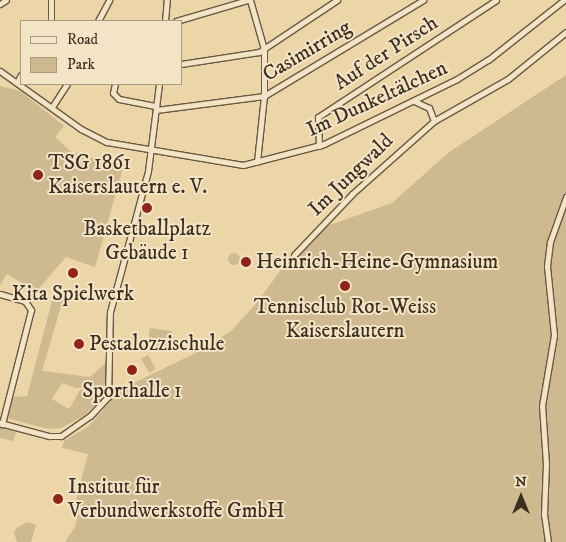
<!DOCTYPE html>
<html>
<head>
<meta charset="utf-8">
<style>
  body { margin:0 }
  #map { position:relative; width:566px; height:542px; overflow:hidden; background:#ecd5a7; font-family:"IM FELL DW Pica",serif }
  div>[style] { position:absolute }
  [style*='--x'] { left:calc(var(--x)*1px); top:calc(var(--y)*1px); width:calc(var(--w)*1px); rotate:calc(var(--a)*1deg) }
  .green>* { inset:0; background:#ceb990; transform-origin:0 0 }
  .round { border-radius:50% }
  .roads { filter:drop-shadow(1px 0 #695843) drop-shadow(-1px 0 #695843) drop-shadow(0 1px #695843) drop-shadow(0 -1px #695843) }
  .minor>* { height:5px; margin:-2.5px; padding:0 2.5px; transform-origin:2.5px; border-radius:2.5px; background:#f3e4c6 }
  .dots>* { width:14px; height:14px; translate:-50% -50%; box-sizing:border-box; border:2px solid #f3e4c6; border-radius:50% }
  span { translate:-50% -50%; white-space:nowrap; text-align:center; line-height:1.15; -webkit-text-stroke:4px #f3e4c6; paint-order:stroke }
  .street-label { font-size:21px; color:#3d2e22 }
  .poi-label { font-size:21px; color:#3d2e22 }
  .left { translate:0 -50%; text-align:left }
  .legend { position:absolute; left:20px; top:20px; width:162px; height:65px; box-sizing:border-box; background:#f3e4c6; border:1px solid #aa9b84; margin:0; padding:6px 9px; list-style:none; font-size:15px; color:#3d2e22 }
  .legend li { display:flex; align-items:center; gap:10px; height:25px }
  .legend b { width:25px; border:1px solid #aa9b84 }
  .north { position:absolute; left:496px; top:472px; width:50px; height:50px; -webkit-text-stroke:4px #f3e4c6; paint-order:stroke; rotate:0deg; font-size:14px; font-weight:700; line-height:20px; text-align:center; color:#3d2e22 }
  .north::after { content:''; display:block; margin:auto; width:18px; height:22px; background:#3d2e22; clip-path:polygon(50% 0,100% 100%,50% 72%,0 100%) }
</style>
</head>
<body>
<div id="map">
  <div class="green">
    <div style="clip-path:polygon(566px 75px,566px 542px,65px 542px,75px 527px,79px 512px,76px 500px,88px 454px,62px 448px,64px 441px,89px 426px,111px 401px,112px 366px,113px 388px,121px 389px,206px 348px,232px 330px,255px 305px,298px 247px,321px 228px,392px 203px,448px 153px)"></div>
    <div style="clip-path:polygon(0 86px,20px 91px,64px 126px,55px 137px,70px 151px,123px 168px,95px 267px,66px 257px,36px 292px,7px 274px,0 285px)"></div>
    <div class="round" style="left:228px;top:253px;width:12px;height:12px"></div>
    <div style="clip-path:polygon(64px 296px,42px 371px,90px 377px,106px 363px,107px 382px,102px 387px,76px 388px,62px 383px,52px 399px,69px 409px,80px 390px,87px 388px,104px 396px,85px 415px,61px 428px,48px 429px,7px 418px,13px 397px,27px 396px,52px 301px)"></div>
    <div style="left:150px;top:328px;width:22px;height:20px;rotate:8deg"></div>
    <div style="left:148px;top:355px;width:16px;height:8px;rotate:60deg"></div>
    <div style="clip-path:polygon(0 428px,16px 432px,13px 441px,0 438px)"></div>
    <div style="clip-path:polygon(27px 522px,36px 525px,31px 542px,17px 542px,14px 533px,16px 528px)"></div>
  </div>
  <div class="roads">
    <div class="minor">
      <div style="--x:250;--y:0;--w:51;--a:74.1"></div>
      <div style="--x:264;--y:49;--w:47;--a:90"></div>
      <div style="--x:264;--y:96;--w:66;--a:96.1"></div>
      <div style="--x:0;--y:4;--w:7;--a:-34"></div>
      <div style="--x:51;--y:21;--w:21;--a:-90"></div>
      <div style="--x:98;--y:21;--w:24;--a:-62"></div>
      <div style="--x:165;--y:21;--w:21;--a:-85"></div>
      <div style="--x:176;--y:21;--w:75;--a:-16.3"></div>
      <div style="--x:181;--y:64;--w:79;--a:-8.7"></div>
      <div style="--x:259;--y:52;--w:94;--a:-33.7"></div>
      <div style="--x:0;--y:71;--w:100;--a:35.6"></div>
      <div style="--x:81;--y:129;--w:29;--a:27"></div>
      <div style="--x:107;--y:142;--w:138;--a:9.6"></div>
      <div style="--x:243;--y:165;--w:84;--a:-14.5"></div>
      <div style="--x:324;--y:144;--w:148;--a:-26"></div>
      <div style="--x:457;--y:79;--w:36;--a:-32"></div>
      <div style="--x:488;--y:60;--w:97;--a:-38.3"></div>
      <div style="--x:17;--y:82;--w:8;--a:-60"></div>
      <div style="--x:115;--y:84;--w:9;--a:103"></div>
      <div style="--x:113;--y:93;--w:8;--a:45"></div>
      <div style="--x:119;--y:99;--w:38;--a:11"></div>
      <div style="--x:52;--y:107;--w:27;--a:-57"></div>
      <div style="--x:156;--y:110;--w:109;--a:-7.4"></div>
      <div style="--x:264;--y:96;--w:186;--a:-31.1"></div>
      <div style="--x:434;--y:121;--w:85;--a:-29.6"></div>
      <div style="--x:508;--y:79;--w:75;--a:-39"></div>
      <div style="--x:319;--y:146;--w:29;--a:-92"></div>
      <div style="--x:318;--y:117;--w:213;--a:-33.3"></div>
      <div style="--x:294;--y:255;--w:84;--a:-46.4"></div>
      <div style="--x:352;--y:194;--w:110;--a:-41.7"></div>
      <div style="--x:434;--y:121;--w:14;--a:-111"></div>
      <div style="--x:429;--y:108;--w:17;--a:-155"></div>
      <div style="--x:0;--y:294;--w:26;--a:16"></div>
      <div style="--x:25;--y:301;--w:11;--a:56"></div>
      <div style="--x:31;--y:310;--w:118;--a:104.3"></div>
      <div style="--x:0;--y:423;--w:51;--a:14.9"></div>
      <div style="--x:49;--y:436;--w:12;--a:0"></div>
      <div style="--x:61;--y:436;--w:35;--a:-35"></div>
      <div style="--x:90;--y:416;--w:26;--a:-47"></div>
      <div style="--x:108;--y:397;--w:85;--a:-88.7"></div>
      <div style="--x:110;--y:312;--w:146;--a:-74.9"></div>
      <div style="--x:148;--y:171;--w:88;--a:-82.8"></div>
      <div style="--x:548;--y:542;--w:27;--a:-98"></div>
      <div style="--x:544;--y:515;--w:51;--a:-87.8"></div>
      <div style="--x:546;--y:464;--w:58;--a:-93.9"></div>
      <div style="--x:542;--y:406;--w:72;--a:-80.4"></div>
      <div style="--x:554;--y:335;--w:69;--a:-95.8"></div>
      <div style="--x:547;--y:266;--w:24;--a:-83"></div>
      <div style="--x:550;--y:242;--w:48;--a:-70.4"></div>
    </div>
  </div>
  <div class="dots">
    <div style="left:38px;top:175px;background:#8f2418"></div>
    <div style="left:147px;top:208px;background:#8f2418"></div>
    <div style="left:246px;top:262px;background:#8f2418"></div>
    <div style="left:73px;top:273px;background:#8f2418"></div>
    <div style="left:345px;top:286px;background:#8f2418"></div>
    <div style="left:79px;top:344px;background:#8f2418"></div>
    <div style="left:132px;top:370px;background:#8f2418"></div>
    <div style="left:58px;top:499px;background:#8f2418"></div>
  </div>
  <div class="street-label">
    <span style="left:307px;top:51px;rotate:-31deg">Casimirring</span>
    <span style="left:386px;top:53px;rotate:-33deg">Auf der Pirsch</span>
    <span style="left:377px;top:99px;rotate:-25deg">Im Dunkeltälchen</span>
    <span style="left:351px;top:175px;rotate:-44deg">Im Jungwald</span>
  </div>
  <div class="poi-label">
    <span class="left" style="left:48px;top:175px">TSG 1861<br>Kaiserslautern e. V.</span>
    <span style="left:147px;top:241px">Basketballplatz<br>Gebäude 1</span>
    <span class="left" style="left:256px;top:262px">Heinrich-Heine-Gymnasium</span>
    <span style="left:73px;top:294px">Kita Spielwerk</span>
    <span style="left:345px;top:319px">Tennisclub Rot-Weiss<br>Kaiserslautern</span>
    <span class="left" style="left:89px;top:344px">Pestalozzischule</span>
    <span style="left:132px;top:391px">Sporthalle 1</span>
    <span class="left" style="left:68px;top:499px">Institut für<br>Verbundwerkstoffe GmbH</span>
  </div>
  <ul class="legend">
  <li><b style="height:6px;background:#f3e4c6"></b>Road</li>
  <li><b style="height:14px;background:#ceb990"></b>Park</li>
  </ul>
  <div class="north">N</div>
</div>
</body>
</html>
